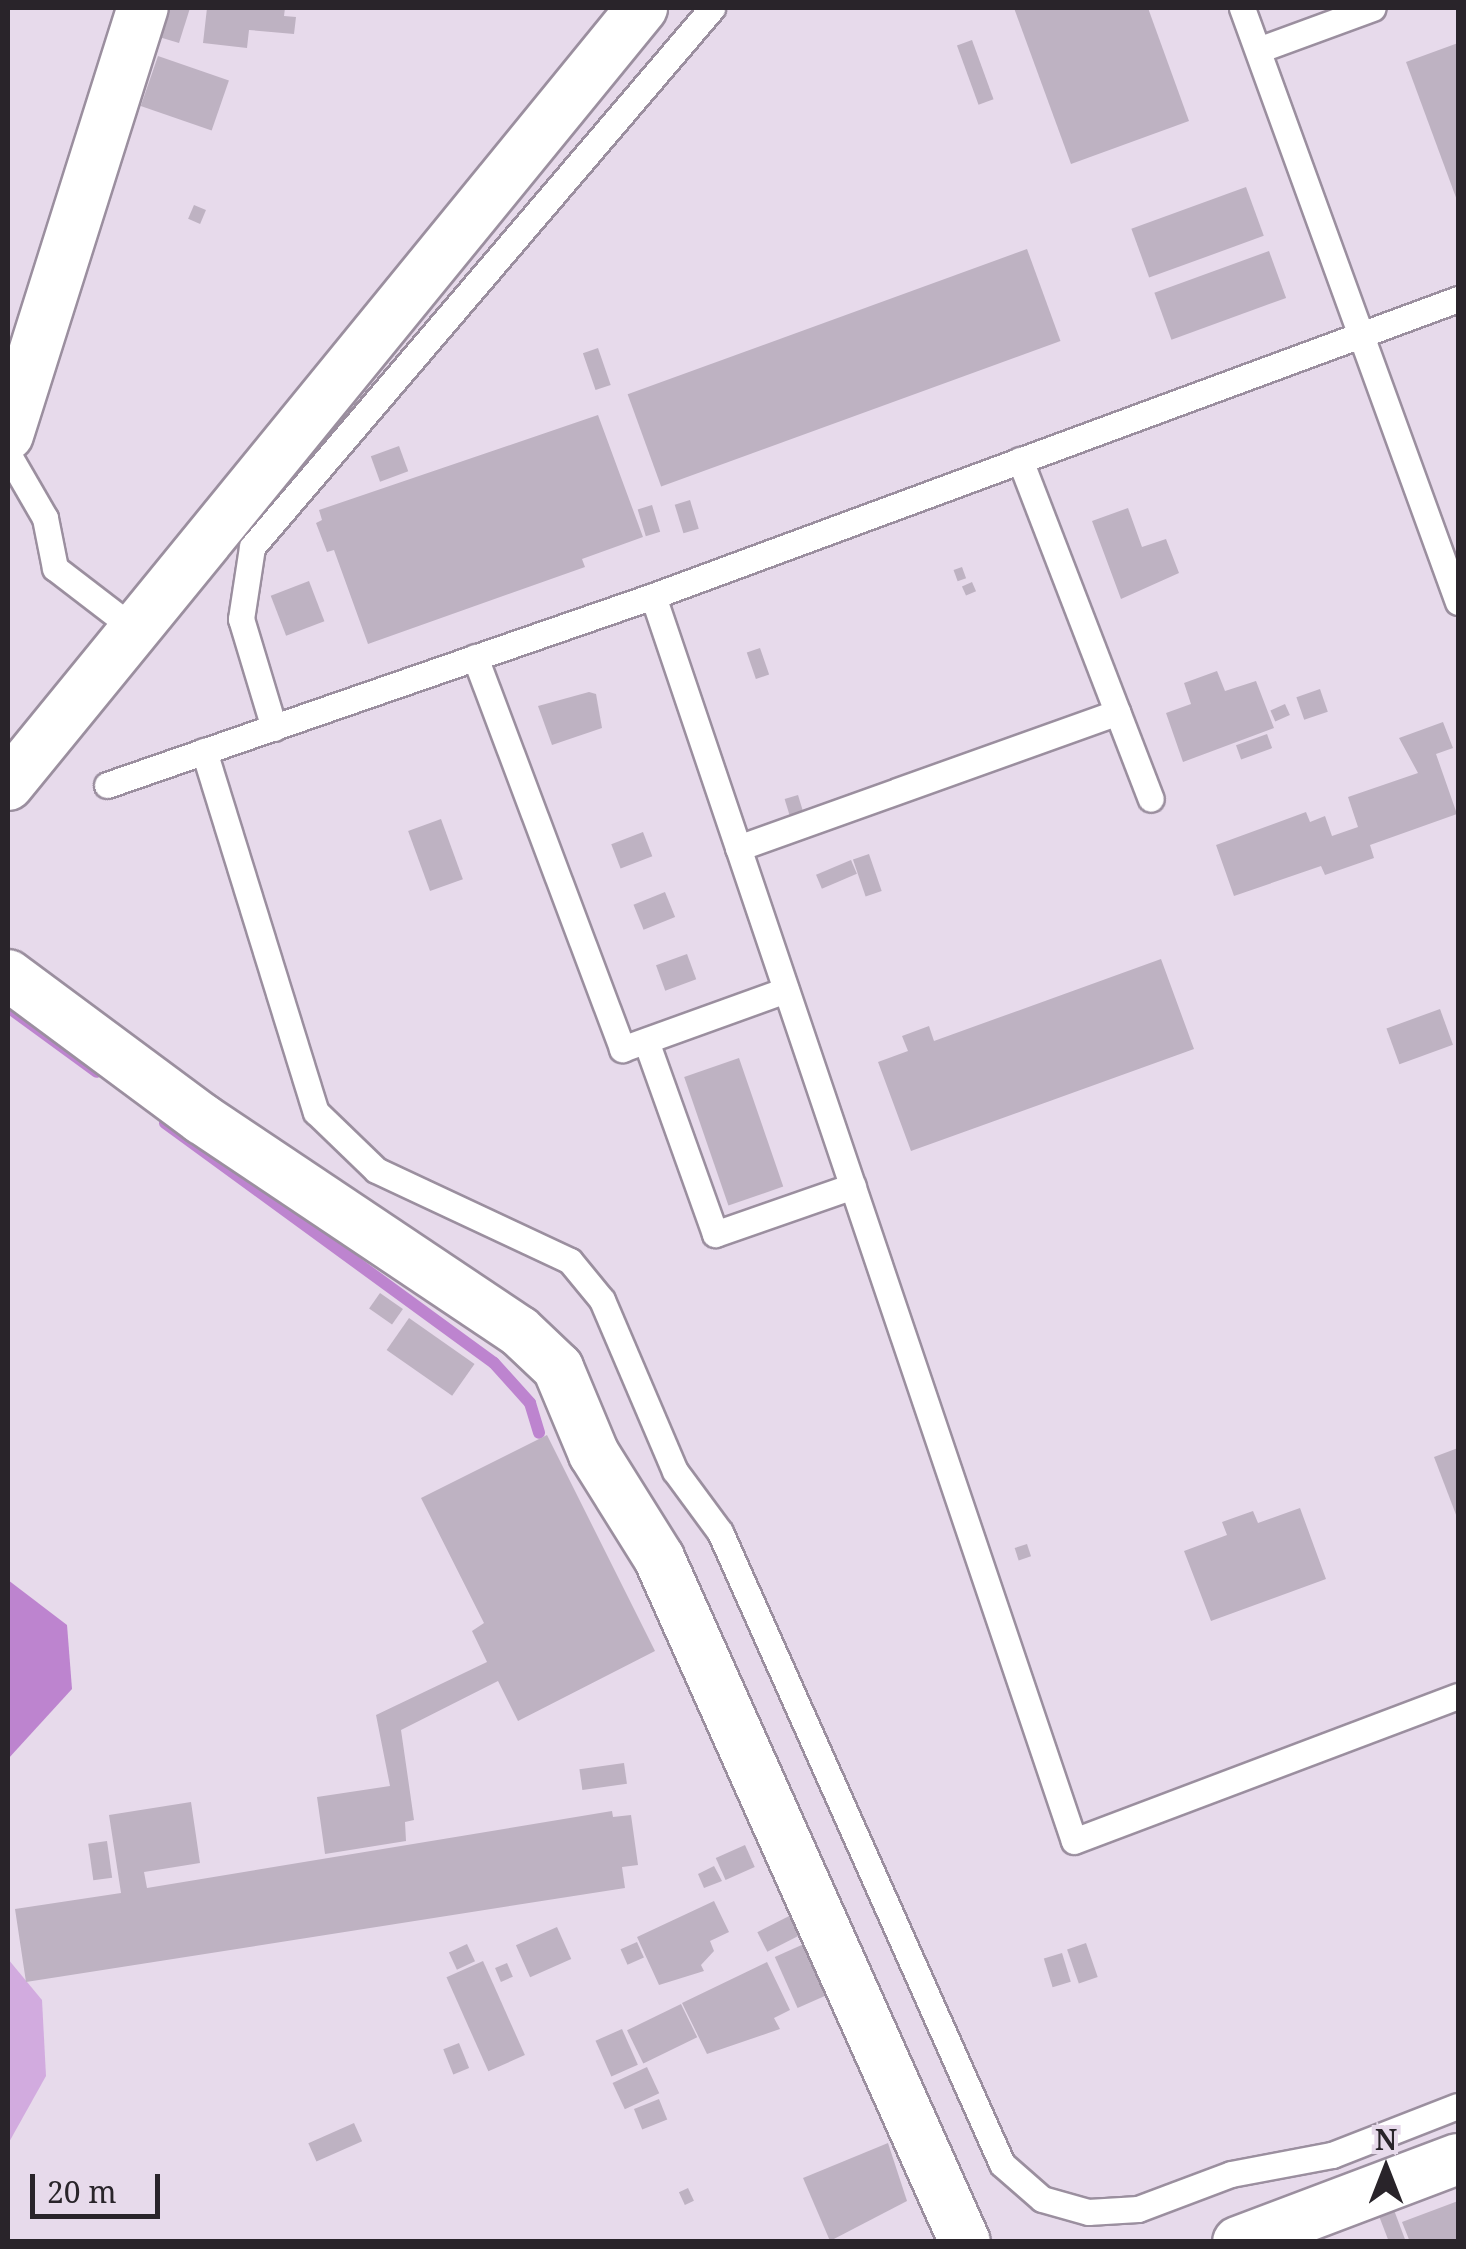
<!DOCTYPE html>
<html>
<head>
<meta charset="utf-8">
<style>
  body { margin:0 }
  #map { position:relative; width:1466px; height:2249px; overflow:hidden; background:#e7daeb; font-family:"Noto Serif",serif }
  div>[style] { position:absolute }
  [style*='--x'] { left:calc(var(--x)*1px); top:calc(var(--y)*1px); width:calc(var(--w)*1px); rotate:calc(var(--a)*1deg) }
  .green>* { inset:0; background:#d2abdf }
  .water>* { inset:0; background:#bd84cf }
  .stream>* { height:12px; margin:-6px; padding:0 6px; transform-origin:6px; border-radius:6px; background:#bd84cf }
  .building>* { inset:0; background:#beb2c2; transform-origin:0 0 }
  .roads { filter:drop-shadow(2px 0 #9b8f9f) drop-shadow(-2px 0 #9b8f9f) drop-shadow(0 2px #9b8f9f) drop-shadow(0 -2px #9b8f9f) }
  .lane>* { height:25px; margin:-12.5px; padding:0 12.5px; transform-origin:12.5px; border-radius:12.5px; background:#fff }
  .street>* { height:50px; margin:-25px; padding:0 25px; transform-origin:25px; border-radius:25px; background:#fff }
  span { translate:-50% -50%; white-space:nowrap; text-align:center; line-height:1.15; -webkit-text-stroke:8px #e7daeb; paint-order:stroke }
  .frame { position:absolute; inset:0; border:10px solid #29242a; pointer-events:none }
  .north { position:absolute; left:1336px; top:2119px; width:100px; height:100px; -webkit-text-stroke:8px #e7daeb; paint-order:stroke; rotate:0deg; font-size:28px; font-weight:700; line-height:40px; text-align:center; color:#29242a }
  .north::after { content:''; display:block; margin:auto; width:35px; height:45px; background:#29242a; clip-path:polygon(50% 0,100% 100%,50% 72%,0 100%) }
  .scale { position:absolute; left:30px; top:2174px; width:130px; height:45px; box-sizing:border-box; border:5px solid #29242a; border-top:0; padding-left:12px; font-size:30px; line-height:35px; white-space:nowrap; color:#29242a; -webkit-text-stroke:8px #e7daeb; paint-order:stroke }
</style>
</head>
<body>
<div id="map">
  <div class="green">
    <div style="clip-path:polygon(8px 1959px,42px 2000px,46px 2076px,8px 2144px)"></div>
  </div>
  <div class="water">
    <div style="clip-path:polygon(8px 1580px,67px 1625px,72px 1689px,8px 1759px)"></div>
  </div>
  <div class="stream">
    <div style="--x:8;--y:1007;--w:110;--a:36.1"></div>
    <div style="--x:165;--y:1123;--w:407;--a:36.1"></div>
    <div style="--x:494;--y:1363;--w:54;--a:48"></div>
    <div style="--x:530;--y:1403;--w:31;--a:73"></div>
  </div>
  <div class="building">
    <div style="clip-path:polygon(157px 8px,190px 8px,179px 43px,149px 34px)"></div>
    <div style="clip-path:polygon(207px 8px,285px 8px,284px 16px,296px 17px,294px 34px,249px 30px,247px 48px,203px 43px)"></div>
    <div style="clip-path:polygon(1014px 8px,1148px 8px,1189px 121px,1071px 164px)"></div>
    <div style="left:972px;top:40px;width:63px;height:16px;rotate:70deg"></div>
    <div style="clip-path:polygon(1458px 43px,1458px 203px,1406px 62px)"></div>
    <div style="left:158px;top:56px;width:75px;height:53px;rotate:19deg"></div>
    <div style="left:1246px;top:187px;width:52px;height:122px;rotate:70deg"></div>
    <div style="left:194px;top:205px;width:13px;height:15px;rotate:23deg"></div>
    <div style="left:1027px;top:249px;width:98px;height:425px;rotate:70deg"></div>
    <div style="left:1269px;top:251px;width:50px;height:122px;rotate:70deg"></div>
    <div style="left:598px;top:348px;width:39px;height:16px;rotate:71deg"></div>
    <div style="clip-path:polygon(598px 415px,643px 537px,582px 559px,585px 567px,368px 644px,334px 550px,327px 552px,316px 523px,322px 520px,319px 510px)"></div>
    <div style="left:399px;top:446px;width:27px;height:30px;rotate:70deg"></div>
    <div style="left:690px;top:500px;width:30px;height:16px;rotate:73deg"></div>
    <div style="left:652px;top:505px;width:28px;height:15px;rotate:73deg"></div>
    <div style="clip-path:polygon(1128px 508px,1142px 547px,1166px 539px,1179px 573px,1121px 599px,1092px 521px)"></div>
    <div style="left:962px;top:567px;width:12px;height:9px;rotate:70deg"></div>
    <div style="left:309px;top:581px;width:43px;height:41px;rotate:69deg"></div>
    <div style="left:972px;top:582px;width:10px;height:11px;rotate:66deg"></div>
    <div style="left:760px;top:648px;width:28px;height:14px;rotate:71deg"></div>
    <div style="clip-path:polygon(1217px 671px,1225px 691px,1256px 681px,1274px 728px,1183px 762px,1166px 713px,1191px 704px,1184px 683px)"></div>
    <div style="left:1320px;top:689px;width:24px;height:25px;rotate:71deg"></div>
    <div style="clip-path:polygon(589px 692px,596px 694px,602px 728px,552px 745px,538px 706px)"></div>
    <div style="left:1285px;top:704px;width:12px;height:16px;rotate:66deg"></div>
    <div style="clip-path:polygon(1443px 722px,1453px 748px,1436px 754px,1457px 814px,1370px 845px,1374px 858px,1325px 875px,1321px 866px,1234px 896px,1216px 845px,1306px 812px,1310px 822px,1325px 816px,1332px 836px,1358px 827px,1348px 797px,1418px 773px,1399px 738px)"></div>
    <div style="left:1267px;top:734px;width:15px;height:33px;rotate:70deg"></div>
    <div style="left:798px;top:795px;width:17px;height:14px;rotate:73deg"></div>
    <div style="left:441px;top:819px;width:64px;height:35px;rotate:70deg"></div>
    <div style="left:643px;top:832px;width:26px;height:34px;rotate:69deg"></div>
    <div style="left:869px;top:854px;width:39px;height:17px;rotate:71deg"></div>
    <div style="left:851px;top:860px;width:15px;height:38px;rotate:67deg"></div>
    <div style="left:665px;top:892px;width:27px;height:34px;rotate:68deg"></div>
    <div style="left:687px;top:954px;width:27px;height:33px;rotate:70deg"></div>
    <div style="clip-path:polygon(1161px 959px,1194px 1049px,911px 1151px,878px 1062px,908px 1051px,902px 1036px,929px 1026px,934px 1041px)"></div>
    <div style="left:1440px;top:1009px;width:38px;height:57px;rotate:70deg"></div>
    <div style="left:739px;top:1058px;width:136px;height:58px;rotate:71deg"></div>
    <div style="left:380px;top:1293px;width:28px;height:19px;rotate:35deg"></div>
    <div style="left:409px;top:1318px;width:80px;height:39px;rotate:35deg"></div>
    <div style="clip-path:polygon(547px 1435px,655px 1651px,518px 1721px,498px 1681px,401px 1730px,414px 1820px,405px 1822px,406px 1841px,325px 1854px,317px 1797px,390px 1786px,376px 1715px,487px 1662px,472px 1631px,484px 1623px,421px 1498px)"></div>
    <div style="clip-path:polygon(1458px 1448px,1458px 1520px,1434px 1457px)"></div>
    <div style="clip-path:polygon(1300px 1508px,1326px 1579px,1211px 1621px,1184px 1551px,1227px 1535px,1222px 1522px,1253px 1511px,1258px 1523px)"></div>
    <div style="left:1027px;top:1544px;width:13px;height:13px;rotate:72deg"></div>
    <div style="left:624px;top:1763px;width:21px;height:45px;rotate:82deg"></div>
    <div style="clip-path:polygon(191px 1802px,200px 1863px,144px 1872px,147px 1888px,612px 1811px,613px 1817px,631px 1815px,638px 1865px,622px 1867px,625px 1888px,26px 1982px,15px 1909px,121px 1893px,109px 1815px)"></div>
    <div style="left:107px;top:1841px;width:37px;height:19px;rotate:82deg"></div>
    <div style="left:745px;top:1845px;width:24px;height:32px;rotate:66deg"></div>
    <div style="clip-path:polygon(714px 1866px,722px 1881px,704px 1888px,698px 1874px)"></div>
    <div style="clip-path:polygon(714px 1901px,729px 1932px,710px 1941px,714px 1951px,701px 1965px,704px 1971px,659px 1985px,637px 1937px)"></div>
    <div style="left:801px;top:1910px;width:22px;height:49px;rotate:63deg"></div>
    <div style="left:557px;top:1927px;width:35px;height:45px;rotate:66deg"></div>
    <div style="left:815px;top:1939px;width:56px;height:44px;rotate:66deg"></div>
    <div style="left:637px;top:1942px;width:17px;height:18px;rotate:66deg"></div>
    <div style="left:1086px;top:1943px;width:36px;height:20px;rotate:71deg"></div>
    <div style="left:467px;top:1944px;width:19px;height:20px;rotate:65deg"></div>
    <div style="left:1062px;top:1953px;width:30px;height:19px;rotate:73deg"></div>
    <div style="left:483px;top:1961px;width:103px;height:40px;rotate:66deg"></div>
    <div style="clip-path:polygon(767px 1962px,790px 2010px,774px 2018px,780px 2029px,707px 2054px,682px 2003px)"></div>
    <div style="left:507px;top:1963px;width:15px;height:13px;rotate:67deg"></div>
    <div style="left:681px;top:2004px;width:37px;height:60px;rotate:64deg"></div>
    <div style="left:622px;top:2029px;width:39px;height:29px;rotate:66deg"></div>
    <div style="left:459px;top:2043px;width:27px;height:17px;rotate:68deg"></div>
    <div style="left:647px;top:2067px;width:29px;height:38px;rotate:65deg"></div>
    <div style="left:659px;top:2099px;width:22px;height:27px;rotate:68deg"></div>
    <div style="left:354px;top:2123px;width:20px;height:50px;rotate:66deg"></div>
    <div style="clip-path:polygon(888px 2143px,907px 2201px,830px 2241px,803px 2178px)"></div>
    <div style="left:688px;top:2188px;width:14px;height:10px;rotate:65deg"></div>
    <div style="clip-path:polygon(1458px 2201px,1458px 2242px,1410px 2242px,1402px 2222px)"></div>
    <div style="clip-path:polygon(1394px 2210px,1406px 2242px,1389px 2242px,1379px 2216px)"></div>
  </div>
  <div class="roads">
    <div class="lane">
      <div style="--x:1242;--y:8;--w:632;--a:70.02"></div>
      <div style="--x:1258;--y:50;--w:122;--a:-20.1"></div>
      <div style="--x:8;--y:454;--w:74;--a:60"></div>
      <div style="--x:45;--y:518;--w:51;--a:78.7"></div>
      <div style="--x:55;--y:568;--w:103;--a:37.5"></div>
      <div style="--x:1020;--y:460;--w:363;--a:68.9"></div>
      <div style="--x:653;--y:596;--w:1314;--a:71.32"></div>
      <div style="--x:1074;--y:1841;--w:410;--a:-20.7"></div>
      <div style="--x:475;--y:657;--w:419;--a:69.4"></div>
      <div style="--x:622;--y:1049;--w:174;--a:-19.8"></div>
      <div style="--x:274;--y:728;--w:114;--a:-106.8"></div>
      <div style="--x:241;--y:619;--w:73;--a:-81.3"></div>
      <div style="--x:252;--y:547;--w:709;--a:-49.52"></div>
      <div style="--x:204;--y:751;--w:378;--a:72.8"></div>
      <div style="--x:316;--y:1112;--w:83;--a:44"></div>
      <div style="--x:376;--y:1170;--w:214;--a:25.1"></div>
      <div style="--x:570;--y:1261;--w:50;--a:50.6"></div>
      <div style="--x:602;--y:1300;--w:186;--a:66.9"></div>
      <div style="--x:675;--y:1471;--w:76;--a:53.6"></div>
      <div style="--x:720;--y:1532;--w:692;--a:65.95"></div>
      <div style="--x:1002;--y:2164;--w:53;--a:41.2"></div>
      <div style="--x:1042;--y:2199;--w:48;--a:15.8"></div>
      <div style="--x:1088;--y:2212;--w:50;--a:-3.4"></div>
      <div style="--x:1138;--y:2209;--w:99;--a:-20.6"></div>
      <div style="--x:1231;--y:2174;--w:103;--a:-10.7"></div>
      <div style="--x:1332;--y:2155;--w:135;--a:-21.3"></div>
      <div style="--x:107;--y:785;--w:578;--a:-19.09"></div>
      <div style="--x:653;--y:596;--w:858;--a:-20.25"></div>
      <div style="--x:738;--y:848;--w:403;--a:-19.7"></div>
      <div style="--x:646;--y:1041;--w:205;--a:70.3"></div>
      <div style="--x:715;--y:1234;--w:146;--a:-19.2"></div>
    </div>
    <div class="street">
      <div style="--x:8;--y:435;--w:448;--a:-72.5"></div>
      <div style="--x:8;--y:785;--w:1003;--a:-50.79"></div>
      <div style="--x:8;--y:975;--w:242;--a:36.6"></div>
      <div style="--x:202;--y:1119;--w:381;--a:33.8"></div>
      <div style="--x:519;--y:1331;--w:54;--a:43.5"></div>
      <div style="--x:558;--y:1368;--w:93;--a:67.3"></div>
      <div style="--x:594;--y:1454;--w:123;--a:58"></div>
      <div style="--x:659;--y:1558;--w:749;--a:65.9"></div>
      <div style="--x:1238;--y:2242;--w:235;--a:-20.7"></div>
    </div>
  </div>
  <div class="frame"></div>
  <div class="north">N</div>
  <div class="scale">20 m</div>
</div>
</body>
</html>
